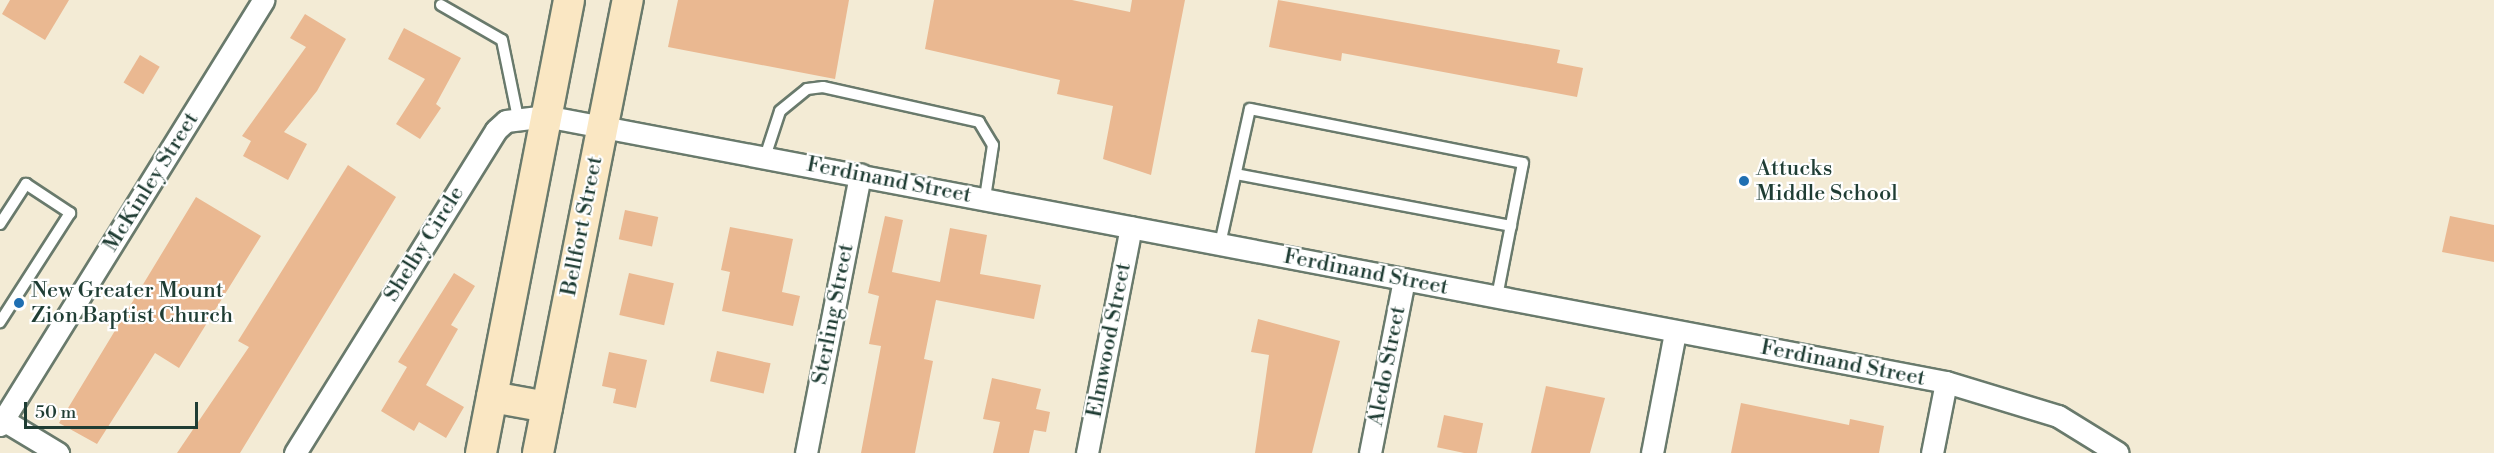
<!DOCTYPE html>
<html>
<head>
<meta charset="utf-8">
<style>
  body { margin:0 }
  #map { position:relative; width:2494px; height:453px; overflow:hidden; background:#f3ebd5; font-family:"Libre Bodoni",serif }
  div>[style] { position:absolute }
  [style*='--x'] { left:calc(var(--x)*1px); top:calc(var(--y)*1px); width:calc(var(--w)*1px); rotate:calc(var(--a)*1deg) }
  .building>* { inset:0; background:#eab891; transform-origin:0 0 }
  .roads { filter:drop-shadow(2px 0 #697a6c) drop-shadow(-2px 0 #697a6c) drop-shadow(0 2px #697a6c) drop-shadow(0 -2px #697a6c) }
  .lane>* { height:10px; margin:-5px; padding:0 5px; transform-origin:5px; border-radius:5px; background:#fff }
  .street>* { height:21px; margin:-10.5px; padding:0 10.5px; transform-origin:10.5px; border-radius:10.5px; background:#fff }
  .secondary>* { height:30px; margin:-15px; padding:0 15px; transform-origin:15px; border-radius:15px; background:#fae7c3 }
  .dots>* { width:16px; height:16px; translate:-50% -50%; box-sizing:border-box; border:3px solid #fff; border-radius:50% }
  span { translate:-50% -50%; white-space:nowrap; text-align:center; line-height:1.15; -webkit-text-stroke:4.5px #fff; paint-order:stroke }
  .poi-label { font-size:22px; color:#1f3d34 }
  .left { translate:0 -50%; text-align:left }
  .street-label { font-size:22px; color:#1f3d34 }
  .scale { position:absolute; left:24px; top:402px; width:174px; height:27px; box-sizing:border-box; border:3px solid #1f3d34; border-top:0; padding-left:8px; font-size:18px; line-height:21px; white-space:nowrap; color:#1f3d34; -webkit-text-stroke:4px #fff; paint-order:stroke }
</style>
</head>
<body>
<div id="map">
  <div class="building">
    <div style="clip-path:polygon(10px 0,69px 0,45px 40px,2px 14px)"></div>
    <div style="clip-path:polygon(678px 0,849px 0,835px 79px,668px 47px)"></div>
    <div style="clip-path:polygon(934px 0,1072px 0,1130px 12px,1132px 0,1185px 0,1151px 175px,1103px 159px,1113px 106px,1057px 94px,1060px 80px,925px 49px)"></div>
    <div style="clip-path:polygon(1278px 0,1560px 50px,1557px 63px,1583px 68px,1577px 97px,1342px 53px,1341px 61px,1269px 47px)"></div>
    <div style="clip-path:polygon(305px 14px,346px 39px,317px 91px,284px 132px,307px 144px,288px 180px,243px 156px,251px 141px,242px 136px,306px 47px,290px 38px)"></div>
    <div style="clip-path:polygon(404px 28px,461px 58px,436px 104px,441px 108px,420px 139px,396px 124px,425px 79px,388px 59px)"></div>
    <div style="left:140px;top:55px;width:23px;height:32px;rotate:31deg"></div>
    <div style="clip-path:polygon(348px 165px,396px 197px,240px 453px,177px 453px,249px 347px,238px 341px)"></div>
    <div style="clip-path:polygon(196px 197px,261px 236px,179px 368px,155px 353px,97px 444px,59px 423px)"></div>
    <div style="left:625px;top:210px;width:34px;height:30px;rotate:12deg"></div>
    <div style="clip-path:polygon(885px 216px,903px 220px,892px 272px,940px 282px,950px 228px,987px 235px,980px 274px,1041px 285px,1034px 319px,936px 300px,924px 359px,933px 361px,915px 453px,861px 453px,881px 346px,869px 344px,879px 296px,868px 293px)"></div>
    <div style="clip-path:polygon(2450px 216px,2494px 225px,2494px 262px,2442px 252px)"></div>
    <div style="clip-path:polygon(730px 227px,793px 239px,782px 292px,800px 296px,793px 326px,722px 311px,730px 272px,721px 270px)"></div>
    <div style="clip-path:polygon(454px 273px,475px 286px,451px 325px,458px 329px,426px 385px,464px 407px,446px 438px,419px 422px,414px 431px,381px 411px,407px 367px,398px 362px)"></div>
    <div style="left:629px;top:273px;width:46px;height:43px;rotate:13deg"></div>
    <div style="clip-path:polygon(1258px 319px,1340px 341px,1312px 453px,1255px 453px,1269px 355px,1251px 352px)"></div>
    <div style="left:717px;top:351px;width:55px;height:31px;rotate:13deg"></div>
    <div style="clip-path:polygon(609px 352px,647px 360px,636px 408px,613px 403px,616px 389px,602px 386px)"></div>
    <div style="clip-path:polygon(992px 378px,1041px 389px,1036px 409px,1050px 412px,1046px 432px,1034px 430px,1029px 453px,993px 453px,1000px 422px,983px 419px)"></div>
    <div style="clip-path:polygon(1546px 386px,1605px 398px,1590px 453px,1531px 453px)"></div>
    <div style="clip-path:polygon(1741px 403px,1849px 425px,1850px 419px,1884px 426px,1879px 453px,1731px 453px)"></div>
    <div style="left:1444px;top:415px;width:40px;height:33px;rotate:12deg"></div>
  </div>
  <div class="roads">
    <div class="lane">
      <div style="--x:441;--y:5;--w:70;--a:29.8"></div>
      <div style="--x:502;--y:40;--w:80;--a:78.4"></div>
      <div style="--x:765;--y:157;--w:48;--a:-71.9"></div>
      <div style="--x:780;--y:111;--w:35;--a:-39"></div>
      <div style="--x:807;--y:89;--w:16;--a:-7"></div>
      <div style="--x:823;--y:87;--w:160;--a:12.6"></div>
      <div style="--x:979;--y:122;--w:27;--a:59"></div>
      <div style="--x:993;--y:145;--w:54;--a:98.6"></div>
      <div style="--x:1236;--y:174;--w:280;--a:10.7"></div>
      <div style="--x:0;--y:224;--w:48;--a:-57"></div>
      <div style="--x:26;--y:184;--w:53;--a:33.4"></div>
      <div style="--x:70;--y:213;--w:130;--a:122.7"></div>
      <div style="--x:1220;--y:244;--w:138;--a:-77.5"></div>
      <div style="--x:1250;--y:109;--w:278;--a:11.2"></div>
      <div style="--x:1523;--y:163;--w:136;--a:101"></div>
    </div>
    <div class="street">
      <div style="--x:0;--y:418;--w:68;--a:31.1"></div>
      <div style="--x:0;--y:425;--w:500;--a:-58.2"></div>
      <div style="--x:295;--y:453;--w:380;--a:-58.1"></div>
      <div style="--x:496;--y:130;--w:13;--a:-42"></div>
      <div style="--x:506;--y:121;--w:39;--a:-7"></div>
      <div style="--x:545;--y:116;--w:1426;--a:10.75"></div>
      <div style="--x:1946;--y:382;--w:117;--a:16.9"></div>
      <div style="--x:2058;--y:416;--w:70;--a:31.7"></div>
      <div style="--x:806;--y:453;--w:284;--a:-79"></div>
      <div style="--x:1087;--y:453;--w:230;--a:-79"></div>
      <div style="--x:1370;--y:453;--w:177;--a:-78.9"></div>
      <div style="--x:1652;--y:453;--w:123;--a:-79.2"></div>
      <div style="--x:1932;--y:453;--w:72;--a:-78.8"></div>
    </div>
    <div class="secondary">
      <div style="--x:492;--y:397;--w:56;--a:10.3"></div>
      <div style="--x:481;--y:453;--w:461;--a:-79"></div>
      <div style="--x:538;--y:453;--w:462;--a:-78.8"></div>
    </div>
  </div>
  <div class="dots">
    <div style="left:1744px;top:181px;background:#1f6fb2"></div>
    <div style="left:19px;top:303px;background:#1f6fb2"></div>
  </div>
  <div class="poi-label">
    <span class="left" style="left:1756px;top:181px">Attucks<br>Middle School</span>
    <span class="left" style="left:31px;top:303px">New Greater Mount<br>Zion Baptist Church</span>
  </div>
  <div class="street-label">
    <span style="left:889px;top:180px;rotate:11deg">Ferdinand Street</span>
    <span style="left:151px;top:182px;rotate:-58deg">McKinley Street</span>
    <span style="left:582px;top:226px;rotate:-79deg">Bellfort Street</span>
    <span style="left:424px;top:244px;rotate:-58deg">Shelby Circle</span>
    <span style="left:1366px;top:272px;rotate:11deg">Ferdinand Street</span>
    <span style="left:833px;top:314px;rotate:-79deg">Sterling Street</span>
    <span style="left:1109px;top:340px;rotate:-79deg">Elmwood Street</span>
    <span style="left:1843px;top:363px;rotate:11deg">Ferdinand Street</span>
    <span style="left:1387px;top:366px;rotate:-79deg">Aledo Street</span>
  </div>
  <div class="scale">50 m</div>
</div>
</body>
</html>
